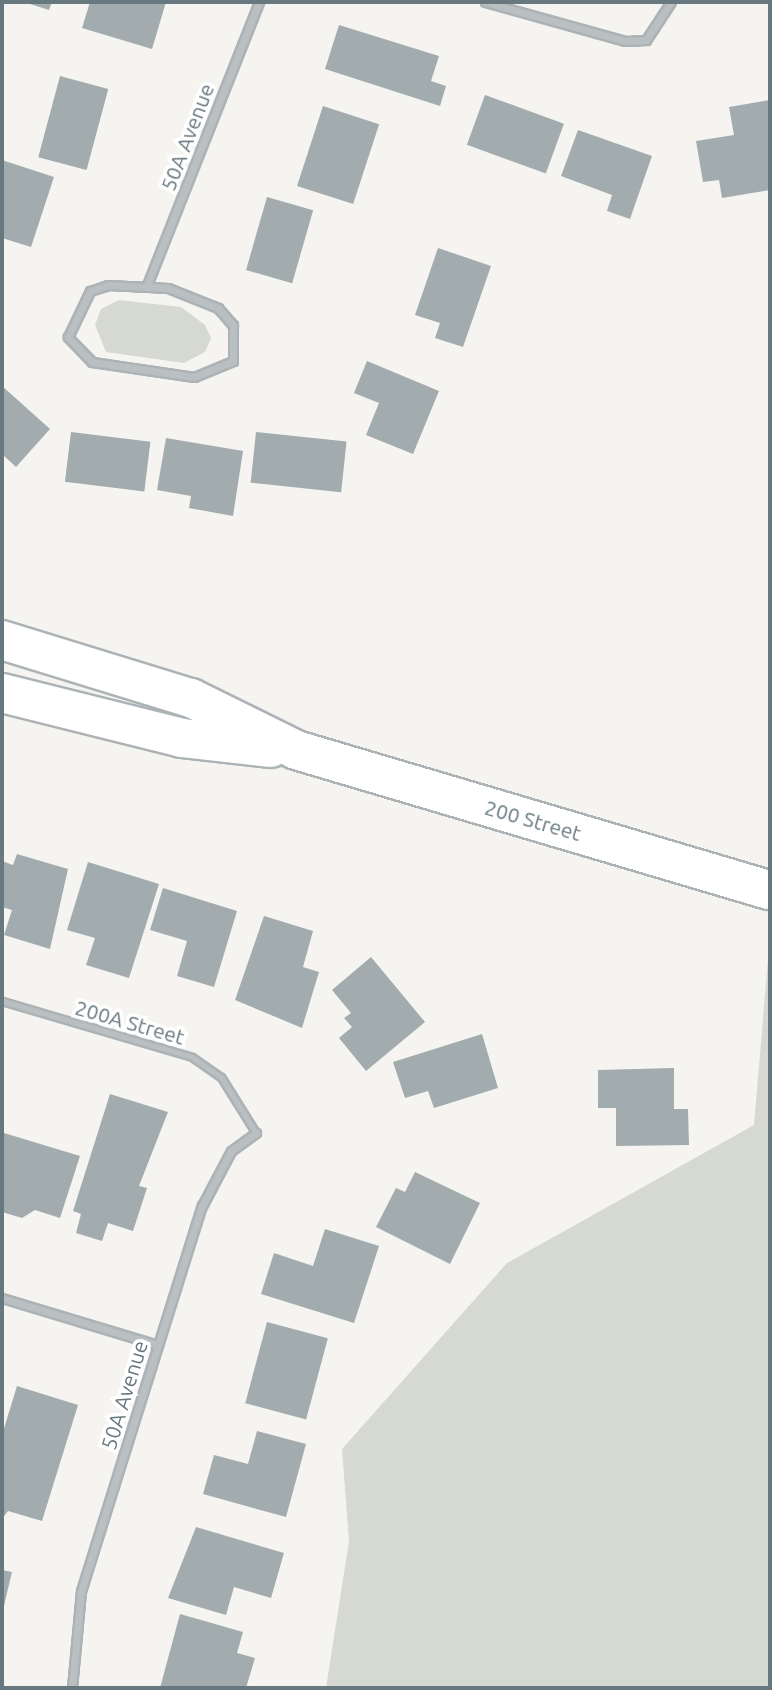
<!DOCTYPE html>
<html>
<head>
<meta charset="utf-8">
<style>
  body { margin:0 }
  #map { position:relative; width:772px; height:1690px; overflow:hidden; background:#f5f4f1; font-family:Ubuntu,sans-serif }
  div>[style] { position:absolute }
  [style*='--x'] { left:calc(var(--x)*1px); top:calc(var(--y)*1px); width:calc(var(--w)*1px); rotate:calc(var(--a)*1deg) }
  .green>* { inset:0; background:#d5d9d1 }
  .building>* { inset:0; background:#a2abae; transform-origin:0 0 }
  .roads { filter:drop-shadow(2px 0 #acb3b6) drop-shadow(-2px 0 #acb3b6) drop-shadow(0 2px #acb3b6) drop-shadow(0 -2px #acb3b6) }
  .service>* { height:5px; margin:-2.5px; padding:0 2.5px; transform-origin:2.5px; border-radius:2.5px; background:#babfc1 }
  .minor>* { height:7px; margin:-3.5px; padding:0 3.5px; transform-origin:3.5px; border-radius:3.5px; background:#babfc1 }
  .secondary>* { height:38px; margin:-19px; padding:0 19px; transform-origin:19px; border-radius:19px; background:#fff }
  span { translate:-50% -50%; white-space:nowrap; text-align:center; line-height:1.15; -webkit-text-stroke:7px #fff; paint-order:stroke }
  .street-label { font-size:21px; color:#67787f }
  .frame { position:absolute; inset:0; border:4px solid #67787f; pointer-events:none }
</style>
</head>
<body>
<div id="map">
  <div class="green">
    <div style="clip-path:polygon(119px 300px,181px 307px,205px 325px,211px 338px,205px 352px,184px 363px,106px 352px,95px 325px,101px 309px)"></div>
    <div style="clip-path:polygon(770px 936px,770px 1688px,326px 1688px,349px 1541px,342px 1449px,507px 1263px,754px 1125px)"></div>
  </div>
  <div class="building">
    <div style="clip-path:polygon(24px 2px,52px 2px,49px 10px)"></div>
    <div style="clip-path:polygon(90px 2px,166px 2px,152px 49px,82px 28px)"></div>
    <div style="clip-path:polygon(339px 25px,439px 56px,431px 81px,446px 86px,440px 106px,325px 69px)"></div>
    <div style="left:60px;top:76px;width:50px;height:84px;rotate:15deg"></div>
    <div style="left:485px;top:95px;width:84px;height:53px;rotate:20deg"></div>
    <div style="clip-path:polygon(770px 100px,770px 190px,722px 198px,719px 180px,703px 182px,696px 141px,734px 135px,729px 107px)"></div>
    <div style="left:323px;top:106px;width:59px;height:84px;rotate:18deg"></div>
    <div style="clip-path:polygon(578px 130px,652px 156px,630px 219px,607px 211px,612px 195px,561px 176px)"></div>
    <div style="clip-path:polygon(2px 160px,54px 177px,31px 247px,2px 238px)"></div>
    <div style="left:267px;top:197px;width:48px;height:76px;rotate:16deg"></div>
    <div style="clip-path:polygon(438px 248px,491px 266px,463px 347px,435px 338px,440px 323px,415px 315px)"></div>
    <div style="clip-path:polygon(367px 361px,439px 391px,413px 454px,366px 435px,379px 403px,354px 393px)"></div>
    <div style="clip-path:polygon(2px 386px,50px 429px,16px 467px,2px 454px)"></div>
    <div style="left:71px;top:432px;width:80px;height:50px;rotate:7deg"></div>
    <div style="left:256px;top:432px;width:91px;height:51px;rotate:6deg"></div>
    <div style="clip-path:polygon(166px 438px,243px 451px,233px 516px,189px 508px,191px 496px,157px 490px)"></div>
    <div style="clip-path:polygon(17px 854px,68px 869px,50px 949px,4px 935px,12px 910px,2px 907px,2px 861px,13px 865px)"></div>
    <div style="clip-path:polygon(88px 862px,159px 884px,129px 978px,86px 965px,95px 938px,67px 930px)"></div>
    <div style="clip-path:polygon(163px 888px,237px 911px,214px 987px,177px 976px,187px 941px,150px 930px)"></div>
    <div style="clip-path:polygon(264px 916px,313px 931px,303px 967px,319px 972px,302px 1028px,235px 1000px)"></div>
    <div style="clip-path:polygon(371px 957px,425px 1022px,366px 1071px,339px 1038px,352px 1027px,344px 1018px,351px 1013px,332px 990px)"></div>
    <div style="clip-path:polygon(482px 1034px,498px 1088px,434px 1108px,428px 1091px,405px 1098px,393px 1062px)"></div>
    <div style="clip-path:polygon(674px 1068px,674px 1109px,688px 1109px,689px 1145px,616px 1146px,616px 1108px,598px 1108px,598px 1070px)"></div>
    <div style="clip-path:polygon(110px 1094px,168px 1112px,139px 1186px,147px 1188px,133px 1231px,108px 1223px,102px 1241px,76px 1233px,81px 1214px,73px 1211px)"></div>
    <div style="clip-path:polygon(4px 1133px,80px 1156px,60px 1218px,35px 1210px,22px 1218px,2px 1212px)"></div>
    <div style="clip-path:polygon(415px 1172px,480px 1203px,450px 1264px,376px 1227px,396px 1188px,405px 1192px)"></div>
    <div style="clip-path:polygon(325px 1229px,379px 1246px,354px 1323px,261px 1294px,274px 1253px,313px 1266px)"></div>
    <div style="left:267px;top:1322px;width:63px;height:84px;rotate:15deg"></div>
    <div style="clip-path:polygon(17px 1386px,78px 1405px,42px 1521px,8px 1511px,2px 1519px,2px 1435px)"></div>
    <div style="clip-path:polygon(257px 1431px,306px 1444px,286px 1517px,203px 1494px,214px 1455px,248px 1464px)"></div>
    <div style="clip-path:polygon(196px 1527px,284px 1553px,271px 1598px,234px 1587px,226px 1615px,168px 1598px)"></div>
    <div style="clip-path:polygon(2px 1570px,12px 1572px,3px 1610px,2px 1610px)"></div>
    <div style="clip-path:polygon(180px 1614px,243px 1632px,237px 1653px,255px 1658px,246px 1688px,160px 1688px)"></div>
  </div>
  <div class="roads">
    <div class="service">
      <div style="--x:2;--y:1001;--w:198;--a:16.4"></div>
      <div style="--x:192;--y:1057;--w:35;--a:35"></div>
      <div style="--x:221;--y:1077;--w:66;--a:58"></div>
    </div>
    <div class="minor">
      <div style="--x:485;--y:2;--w:145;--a:15.6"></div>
      <div style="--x:625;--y:41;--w:21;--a:-3"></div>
      <div style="--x:646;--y:40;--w:45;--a:-56.7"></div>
      <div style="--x:108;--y:285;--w:60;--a:2.9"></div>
      <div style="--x:168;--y:288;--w:54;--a:21.8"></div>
      <div style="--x:218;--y:308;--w:23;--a:49"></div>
      <div style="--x:233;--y:325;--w:36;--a:90"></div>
      <div style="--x:233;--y:361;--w:42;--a:157.7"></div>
      <div style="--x:194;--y:377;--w:103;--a:-171.6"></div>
      <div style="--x:92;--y:362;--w:35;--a:-134"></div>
      <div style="--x:68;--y:337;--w:51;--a:-64.4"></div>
      <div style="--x:90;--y:291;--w:19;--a:-18"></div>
      <div style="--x:147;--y:285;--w:304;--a:-68.4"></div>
      <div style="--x:2;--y:1298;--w:163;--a:16.8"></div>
      <div style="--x:72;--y:1688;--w:97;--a:-84.7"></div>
      <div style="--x:81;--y:1591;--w:404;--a:-72.6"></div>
      <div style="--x:202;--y:1206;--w:62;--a:-62.2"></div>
      <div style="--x:231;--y:1151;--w:31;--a:-36"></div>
    </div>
    <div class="secondary">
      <div style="--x:2;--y:640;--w:198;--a:17.1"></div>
      <div style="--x:191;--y:698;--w:117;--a:26.3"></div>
      <div style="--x:296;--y:750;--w:494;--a:16.5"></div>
      <div style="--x:2;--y:693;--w:186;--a:14"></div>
      <div style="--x:182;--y:738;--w:89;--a:6.5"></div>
    </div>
  </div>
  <div class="street-label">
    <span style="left:187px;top:137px;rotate:-69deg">50A Avenue</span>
    <span style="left:533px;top:820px;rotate:16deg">200 Street</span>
    <span style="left:130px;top:1022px;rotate:16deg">200A Street</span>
    <span style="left:124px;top:1395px;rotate:-73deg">50A Avenue</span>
  </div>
  <div class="frame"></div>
</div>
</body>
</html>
